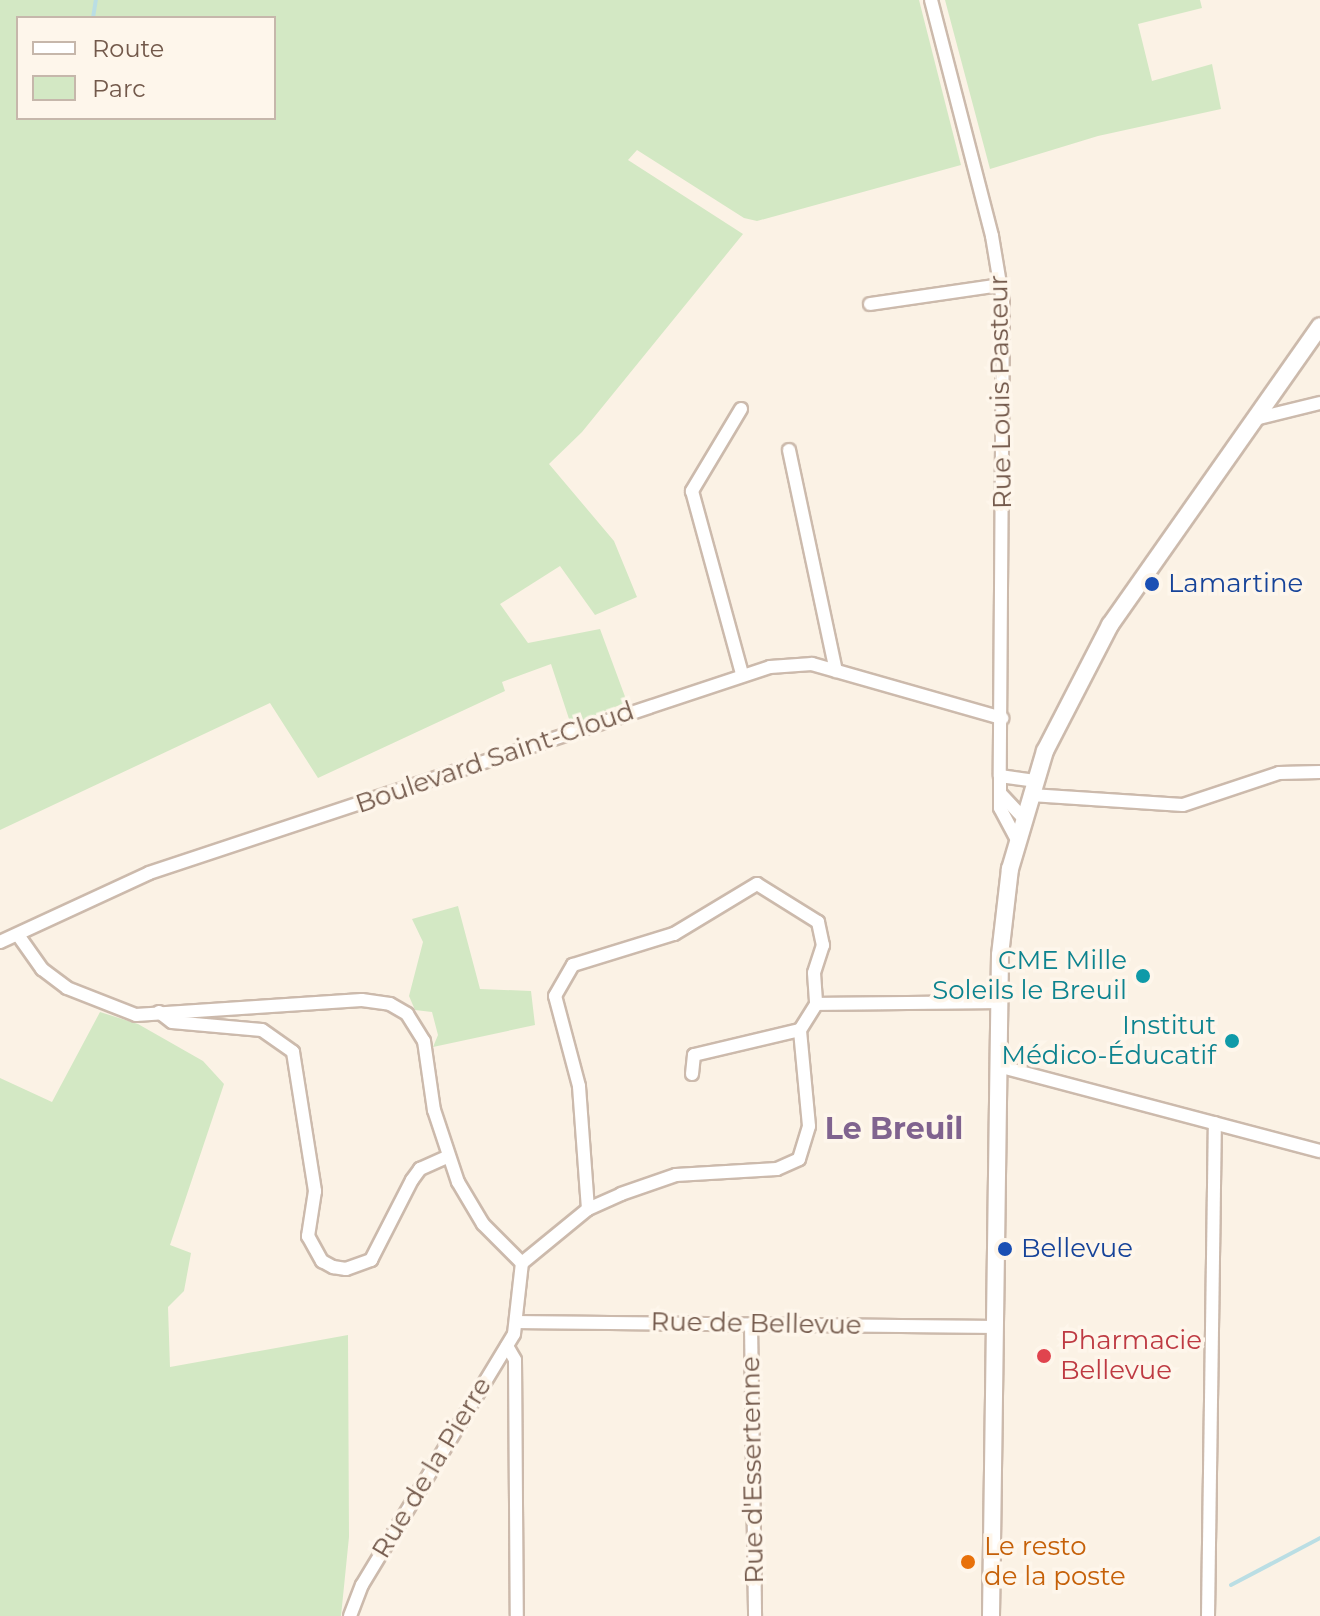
<!DOCTYPE html>
<html>
<head>
<meta charset="utf-8">
<style>
  body { margin:0 }
  #map { position:relative; width:1320px; height:1616px; overflow:hidden; background:#fbf2e5; font-family:Montserrat,sans-serif }
  div>[style] { position:absolute }
  [style*='--x'] { left:calc(var(--x)*1px); top:calc(var(--y)*1px); width:calc(var(--w)*1px); rotate:calc(var(--a)*1deg) }
  .green>* { inset:0; background:#d3e8c4 }
  .stream>* { height:4px; margin:-2px; padding:0 2px; transform-origin:2px; border-radius:2px; background:#badee4 }
  .roads { filter:drop-shadow(2px 0 #ccbaac) drop-shadow(-2px 0 #ccbaac) drop-shadow(0 2px #ccbaac) drop-shadow(0 -2px #ccbaac) }
  .street>* { height:12px; margin:-6px; padding:0 6px; transform-origin:6px; border-radius:6px; background:#fff }
  .secondary>* { height:16px; margin:-8px; padding:0 8px; transform-origin:8px; border-radius:8px; background:#fff }
  .dots>* { width:22px; height:22px; translate:-50% -50%; box-sizing:border-box; border:4px solid #fef6eb; border-radius:50% }
  span { translate:-50% -50%; white-space:nowrap; text-align:center; line-height:1.15; -webkit-text-stroke:7px #fef6eb; paint-order:stroke }
  .street-label { font-size:26px; color:#73594b }
  .transit-label { font-size:26px; color:#164399 }
  .left { translate:0 -50%; text-align:left }
  .culture-label { font-size:26px; color:#0d838f }
  .right { translate:-100% -50%; text-align:right }
  .health-label { font-size:26px; color:#be3a42 }
  .food-label { font-size:26px; color:#c56008 }
  .quarter-label { font-size:30px; color:#80638f; font-weight:700 }
  .legend { position:absolute; left:16px; top:16px; width:260px; height:104px; box-sizing:border-box; background:#fef6eb; border:2px solid #c6b7ab; margin:0; padding:10px 14px; list-style:none; font-size:24px; color:#73594b }
  .legend li { display:flex; align-items:center; gap:16px; height:40px }
  .legend b { width:40px; border:2px solid #c6b7ab }
</style>
</head>
<body>
<div id="map">
  <div class="green">
    <div style="clip-path:polygon(evenodd,0 0,919px 0,961px 165px,757px 221px,744px 218px,637px 150px,628px 160px,743px 234px,582px 432px,549px 464px,614px 541px,637px 597px,595px 615px,560px 566px,500px 604px,528px 643px,600px 629px,627px 702px,571px 725px,551px 664px,502px 682px,505px 691px,318px 778px,270px 703px,0 830px,0 0,18px 18px,274px 18px,274px 118px,18px 118px,18px 18px)"></div>
    <div style="clip-path:polygon(945px 0,1200px 0,1202px 8px,1138px 24px,1152px 81px,1212px 64px,1221px 109px,1098px 136px,990px 169px)"></div>
    <div style="clip-path:polygon(458px 906px,480px 989px,531px 991px,535px 1025px,433px 1047px,438px 1035px,432px 1012px,415px 1010px,409px 996px,423px 942px,412px 919px)"></div>
    <div style="clip-path:polygon(100px 1012px,138px 1024px,203px 1061px,224px 1084px,170px 1245px,191px 1253px,184px 1291px,168px 1307px,170px 1367px,348px 1335px,349px 1537px,341px 1616px,0 1616px,0 1078px,52px 1102px)"></div>
  </div>
  <div class="stream">
    <div style="--x:93;--y:18;--w:18;--a:-81"></div>
    <div style="--x:1231;--y:1585;--w:101;--a:-27.8"></div>
  </div>
  <div class="roads">
    <div class="street">
      <div style="--x:931;--y:0;--w:244;--a:75.5"></div>
      <div style="--x:992;--y:236;--w:67;--a:80.5"></div>
      <div style="--x:1003;--y:302;--w:474;--a:90.4"></div>
      <div style="--x:1000;--y:776;--w:32;--a:90"></div>
      <div style="--x:1000;--y:808;--w:36;--a:62"></div>
      <div style="--x:870;--y:304;--w:132;--a:-8.3"></div>
      <div style="--x:741;--y:409;--w:96;--a:120.9"></div>
      <div style="--x:692;--y:491;--w:190;--a:74.7"></div>
      <div style="--x:1259;--y:418;--w:63;--a:-13.8"></div>
      <div style="--x:789;--y:450;--w:226;--a:78"></div>
      <div style="--x:1000;--y:776;--w:35;--a:8"></div>
      <div style="--x:1000;--y:793;--w:34;--a:47"></div>
      <div style="--x:1031;--y:795;--w:152;--a:3.8"></div>
      <div style="--x:1183;--y:805;--w:101;--a:-18.4"></div>
      <div style="--x:1279;--y:773;--w:41;--a:-1.4"></div>
      <div style="--x:18;--y:935;--w:42;--a:54.8"></div>
      <div style="--x:42;--y:969;--w:31;--a:37"></div>
      <div style="--x:67;--y:988;--w:74;--a:21.4"></div>
      <div style="--x:136;--y:1015;--w:226;--a:-3.8"></div>
      <div style="--x:362;--y:1000;--w:28;--a:8"></div>
      <div style="--x:390;--y:1004;--w:20;--a:30"></div>
      <div style="--x:407;--y:1014;--w:32;--a:58"></div>
      <div style="--x:424;--y:1041;--w:70;--a:81.8"></div>
      <div style="--x:434;--y:1110;--w:76;--a:71.6"></div>
      <div style="--x:458;--y:1182;--w:49;--a:59.2"></div>
      <div style="--x:483;--y:1224;--w:55;--a:45"></div>
      <div style="--x:0;--y:942;--w:164;--a:-24.8"></div>
      <div style="--x:149;--y:873;--w:654;--a:-18.35"></div>
      <div style="--x:770;--y:667;--w:42;--a:-4.1"></div>
      <div style="--x:812;--y:664;--w:198;--a:15.9"></div>
      <div style="--x:159;--y:1012;--w:16;--a:38"></div>
      <div style="--x:172;--y:1022;--w:90;--a:5.1"></div>
      <div style="--x:262;--y:1030;--w:38;--a:35"></div>
      <div style="--x:293;--y:1052;--w:141;--a:81"></div>
      <div style="--x:315;--y:1191;--w:46;--a:98.8"></div>
      <div style="--x:308;--y:1236;--w:29;--a:61"></div>
      <div style="--x:322;--y:1261;--w:13;--a:29"></div>
      <div style="--x:333;--y:1267;--w:13;--a:9"></div>
      <div style="--x:346;--y:1269;--w:27;--a:-20"></div>
      <div style="--x:371;--y:1260;--w:90;--a:-62.9"></div>
      <div style="--x:412;--y:1180;--w:14;--a:-54"></div>
      <div style="--x:420;--y:1169;--w:30;--a:-24"></div>
      <div style="--x:998;--y:1066;--w:333;--a:14.8"></div>
      <div style="--x:692;--y:1074;--w:19;--a:-84"></div>
      <div style="--x:694;--y:1055;--w:109;--a:-13.3"></div>
      <div style="--x:588;--y:1209;--w:123;--a:-94.2"></div>
      <div style="--x:579;--y:1086;--w:93;--a:-104.9"></div>
      <div style="--x:555;--y:996;--w:36;--a:-60"></div>
      <div style="--x:573;--y:965;--w:106;--a:-17.1"></div>
      <div style="--x:674;--y:934;--w:97;--a:-31.1"></div>
      <div style="--x:757;--y:884;--w:72;--a:31.9"></div>
      <div style="--x:818;--y:922;--w:24;--a:78"></div>
      <div style="--x:823;--y:945;--w:29;--a:108"></div>
      <div style="--x:814;--y:973;--w:31;--a:86"></div>
      <div style="--x:816;--y:1004;--w:183;--a:-0.6"></div>
      <div style="--x:519;--y:1322;--w:473;--a:0.6"></div>
      <div style="--x:751;--y:1324;--w:292;--a:89.2"></div>
      <div style="--x:507;--y:1346;--w:16;--a:60"></div>
      <div style="--x:515;--y:1360;--w:256;--a:89.6"></div>
      <div style="--x:350;--y:1616;--w:33;--a:-69"></div>
      <div style="--x:362;--y:1585;--w:293;--a:-58.8"></div>
      <div style="--x:514;--y:1334;--w:71;--a:-83.6"></div>
      <div style="--x:522;--y:1263;--w:85;--a:-39.3"></div>
      <div style="--x:588;--y:1209;--w:36;--a:-24"></div>
      <div style="--x:621;--y:1194;--w:58;--a:-19.1"></div>
      <div style="--x:676;--y:1175;--w:101;--a:-3.4"></div>
      <div style="--x:777;--y:1169;--w:24;--a:-24"></div>
      <div style="--x:799;--y:1159;--w:34;--a:-73"></div>
      <div style="--x:809;--y:1126;--w:96;--a:-95.4"></div>
      <div style="--x:800;--y:1030;--w:31;--a:-58"></div>
      <div style="--x:1208;--y:1616;--w:493;--a:-89.2"></div>
    </div>
    <div class="secondary">
      <div style="--x:991;--y:1616;--w:661;--a:-89.22"></div>
      <div style="--x:1000;--y:955;--w:87;--a:-83.4"></div>
      <div style="--x:1010;--y:869;--w:123;--a:-73.5"></div>
      <div style="--x:1045;--y:751;--w:142;--a:-62.7"></div>
      <div style="--x:1110;--y:625;--w:365;--a:-54.9"></div>
    </div>
  </div>
  <div class="dots">
    <div style="left:1152px;top:584px;background:#1a4fb4"></div>
    <div style="left:1143px;top:976px;background:#0f9aa8"></div>
    <div style="left:1232px;top:1041px;background:#0f9aa8"></div>
    <div style="left:1005px;top:1249px;background:#1a4fb4"></div>
    <div style="left:1044px;top:1356px;background:#e0444e"></div>
    <div style="left:968px;top:1562px;background:#e8710a"></div>
  </div>
  <div class="street-label">
    <span style="left:1001px;top:392px;rotate:-91deg">Rue Louis Pasteur</span>
    <span style="left:495px;top:758px;rotate:-19deg">Boulevard Saint-Cloud</span>
    <span style="left:756px;top:1324px;rotate:1deg">Rue de Bellevue</span>
    <span style="left:432px;top:1468px;rotate:-59deg">Rue de la Pierre</span>
    <span style="left:753px;top:1470px;rotate:-91deg">Rue d'Essertenne</span>
  </div>
  <div class="transit-label">
    <span class="left" style="left:1168px;top:584px">Lamartine</span>
    <span class="left" style="left:1021px;top:1249px">Bellevue</span>
  </div>
  <div class="culture-label">
    <span class="right" style="left:1127px;top:976px">CME Mille<br>Soleils le Breuil</span>
    <span class="right" style="left:1216px;top:1041px">Institut<br>Médico-Éducatif</span>
  </div>
  <div class="health-label">
    <span class="left" style="left:1060px;top:1356px">Pharmacie<br>Bellevue</span>
  </div>
  <div class="food-label">
    <span class="left" style="left:984px;top:1562px">Le resto<br>de la poste</span>
  </div>
  <div class="quarter-label">
    <span style="left:894px;top:1129px">Le Breuil</span>
  </div>
  <ul class="legend">
  <li><b style="height:10px;background:#fff"></b>Route</li>
  <li><b style="height:22px;background:#d3e8c4"></b>Parc</li>
  </ul>
</div>
</body>
</html>
